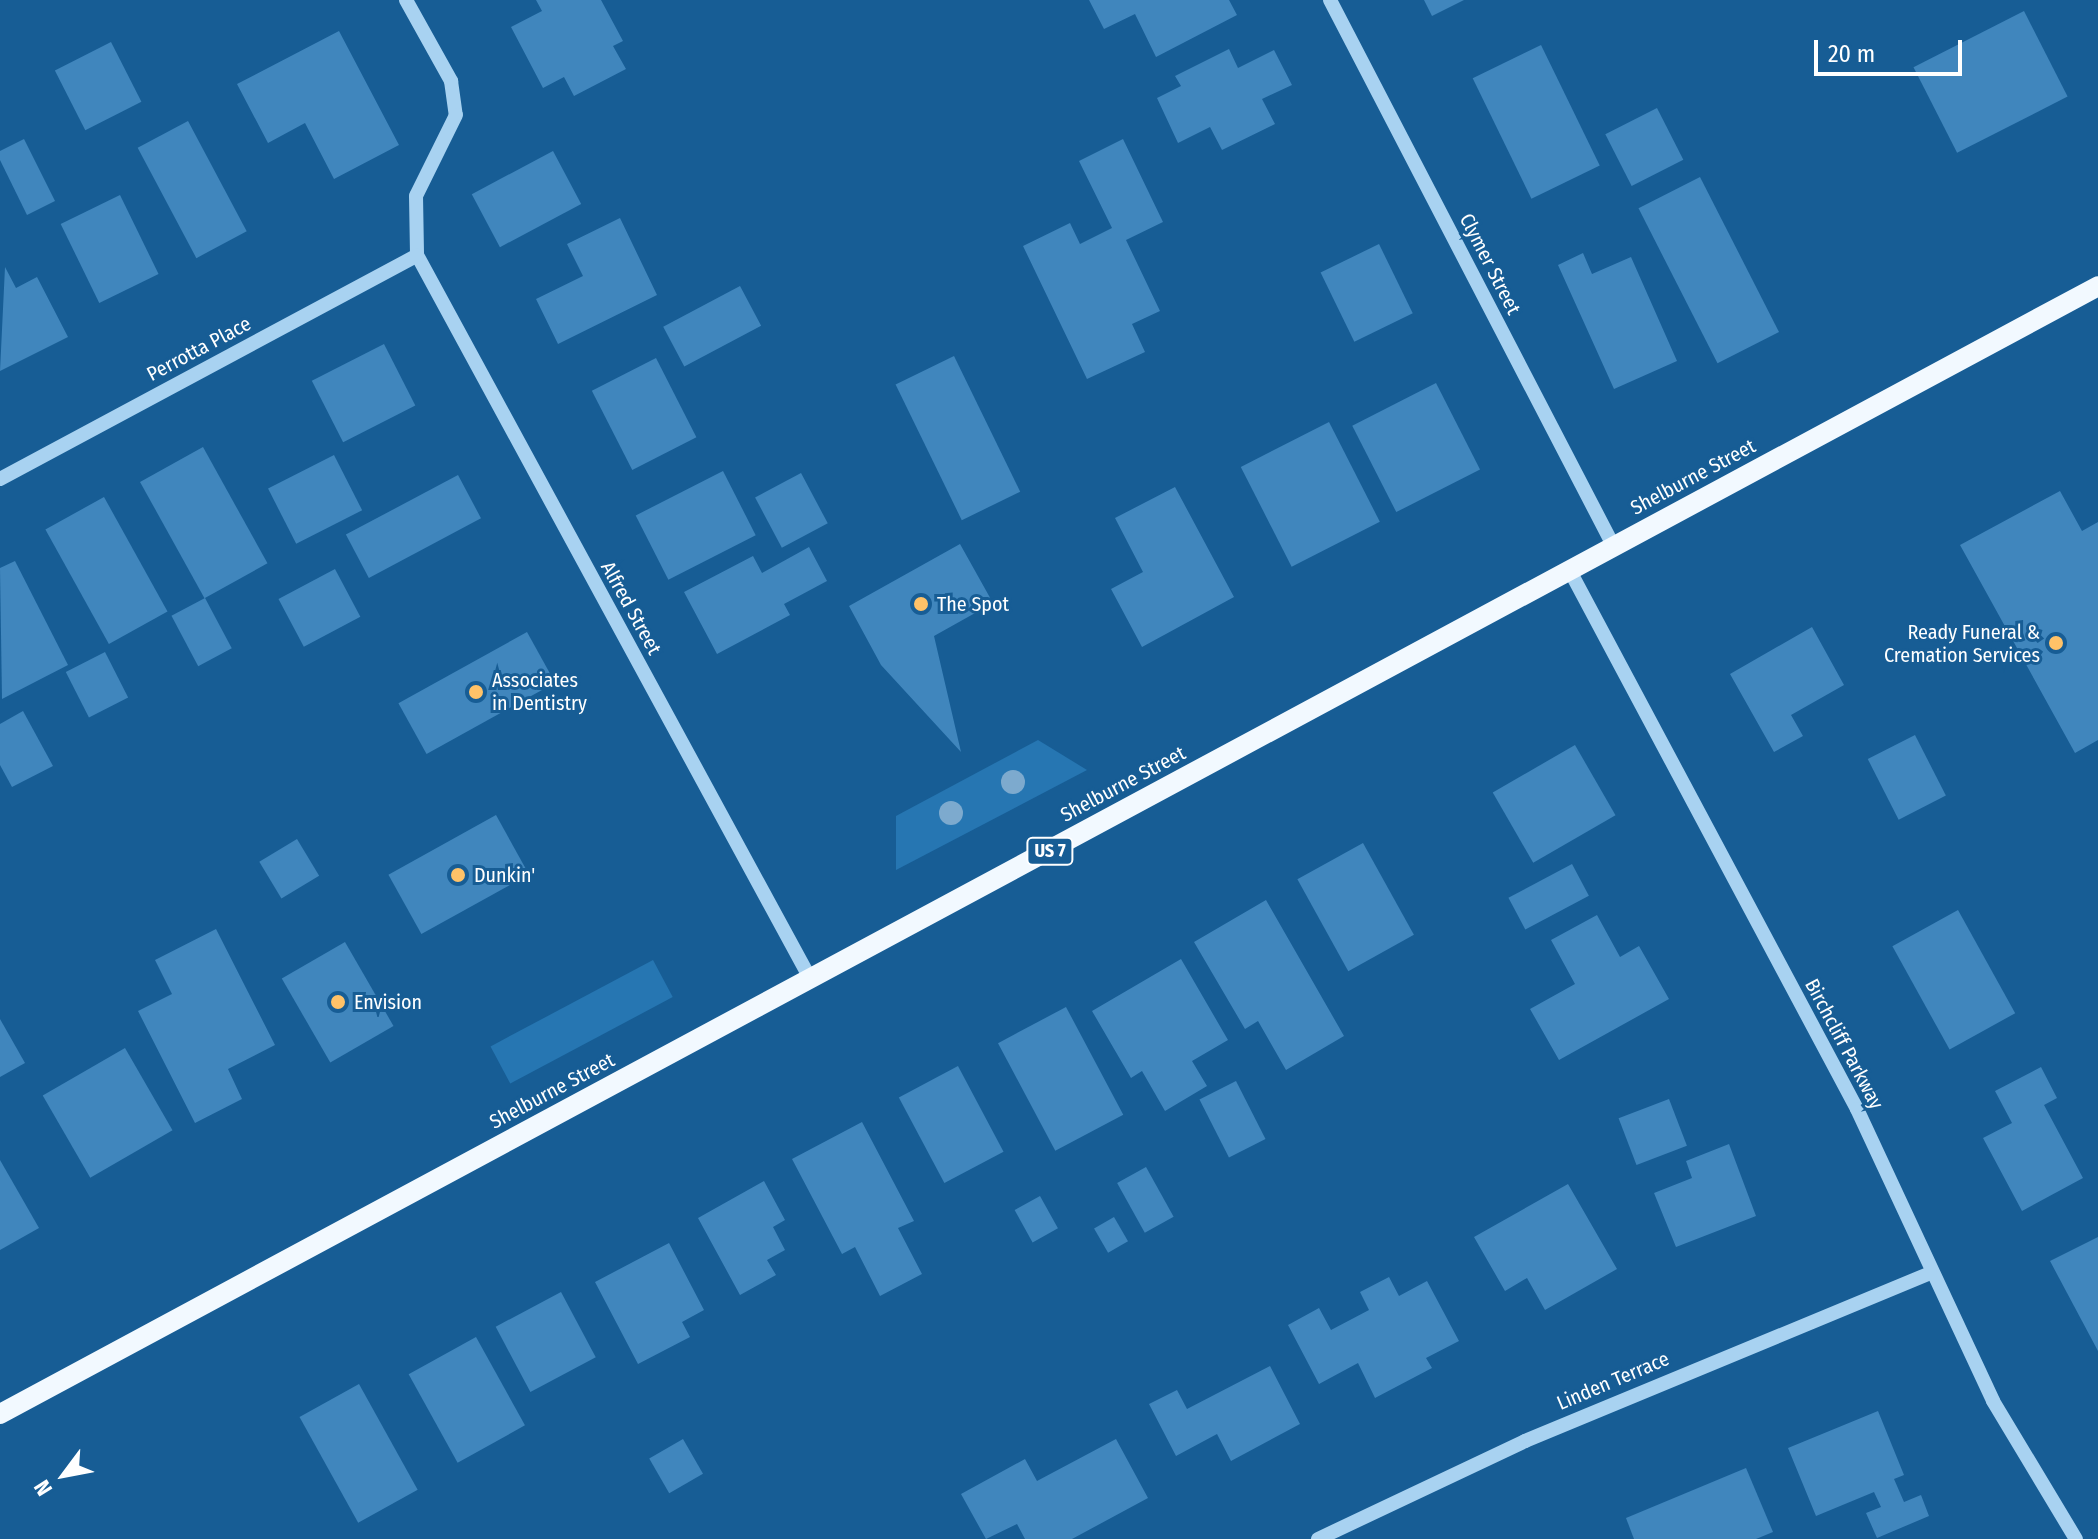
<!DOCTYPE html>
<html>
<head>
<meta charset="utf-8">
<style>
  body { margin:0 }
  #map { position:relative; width:2098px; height:1539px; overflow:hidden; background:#175d95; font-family:"Fira Sans Condensed",sans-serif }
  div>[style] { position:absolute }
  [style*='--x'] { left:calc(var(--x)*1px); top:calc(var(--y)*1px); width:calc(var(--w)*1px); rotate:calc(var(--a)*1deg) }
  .green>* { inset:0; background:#2676b2; transform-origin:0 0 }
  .building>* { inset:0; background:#4086bd; transform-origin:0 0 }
  .minor>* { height:14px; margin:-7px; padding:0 7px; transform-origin:7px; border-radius:7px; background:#a8d2f1 }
  .major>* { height:20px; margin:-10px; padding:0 10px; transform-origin:10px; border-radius:10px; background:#f2f9ff }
  .trees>* { width:24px; height:24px; margin:-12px; border-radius:50%; background:#7daace }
  .dots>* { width:22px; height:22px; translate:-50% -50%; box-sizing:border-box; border:4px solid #175d95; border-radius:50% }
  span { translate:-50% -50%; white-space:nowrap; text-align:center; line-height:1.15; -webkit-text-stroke:6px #175d95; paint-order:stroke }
  .shield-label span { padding:2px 6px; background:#175d95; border:2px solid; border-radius:6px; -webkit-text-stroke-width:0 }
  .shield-label { font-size:18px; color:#fff; font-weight:700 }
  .street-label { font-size:20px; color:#fff }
  .poi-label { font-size:20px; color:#fff }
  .left { translate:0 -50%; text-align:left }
  .right { translate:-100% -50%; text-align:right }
  .north { position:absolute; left:24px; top:1435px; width:80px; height:80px; -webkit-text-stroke:6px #175d95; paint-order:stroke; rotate:238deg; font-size:22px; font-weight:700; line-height:32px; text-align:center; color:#fff }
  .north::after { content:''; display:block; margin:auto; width:28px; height:36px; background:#fff; clip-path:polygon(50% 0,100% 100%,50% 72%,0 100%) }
  .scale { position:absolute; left:1814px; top:40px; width:148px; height:36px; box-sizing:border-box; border:4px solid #fff; border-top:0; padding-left:10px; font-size:24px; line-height:28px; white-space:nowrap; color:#fff; -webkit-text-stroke:6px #175d95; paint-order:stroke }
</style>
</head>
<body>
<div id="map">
  <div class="green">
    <div style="clip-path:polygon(1038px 740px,1087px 770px,896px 870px,896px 816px)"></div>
    <div style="left:653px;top:960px;width:42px;height:184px;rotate:62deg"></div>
  </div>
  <div class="building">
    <div style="clip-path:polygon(536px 0,601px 0,623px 41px,613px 46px,626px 69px,574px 96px,564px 77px,543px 88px,511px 27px,542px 11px)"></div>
    <div style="clip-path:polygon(1089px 0,1229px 0,1237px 15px,1156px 57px,1135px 14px,1104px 29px)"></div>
    <div style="clip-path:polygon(1424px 0,1464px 0,1432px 16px)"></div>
    <div style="left:2024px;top:11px;width:96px;height:124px;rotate:63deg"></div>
    <div style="clip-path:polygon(339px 31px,399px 145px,334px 179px,305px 123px,268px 143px,237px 84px)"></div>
    <div style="left:111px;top:42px;width:67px;height:63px;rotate:63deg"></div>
    <div style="left:1541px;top:45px;width:134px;height:76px;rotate:64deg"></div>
    <div style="clip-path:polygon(1229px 49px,1238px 68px,1274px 50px,1292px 85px,1262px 99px,1275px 124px,1222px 150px,1210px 127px,1178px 143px,1157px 98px,1181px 86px,1175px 76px)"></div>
    <div style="left:1657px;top:108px;width:58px;height:58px;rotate:63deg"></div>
    <div style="left:188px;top:121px;width:125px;height:57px;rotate:62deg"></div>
    <div style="clip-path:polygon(24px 139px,55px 201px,27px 215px,0 160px,0 151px)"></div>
    <div style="clip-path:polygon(1123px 139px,1163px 222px,1126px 240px,1160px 311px,1132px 324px,1145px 352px,1087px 379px,1023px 246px,1070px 223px,1080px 244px,1112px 228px,1079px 161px)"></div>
    <div style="left:553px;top:151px;width:60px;height:92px;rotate:62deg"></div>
    <div style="left:1700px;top:177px;width:174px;height:69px;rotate:63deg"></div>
    <div style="left:120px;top:195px;width:88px;height:66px;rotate:64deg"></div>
    <div style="clip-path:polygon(620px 218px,657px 295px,558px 344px,536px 299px,583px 276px,567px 244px)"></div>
    <div style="left:1379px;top:244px;width:77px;height:65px;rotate:64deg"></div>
    <div style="clip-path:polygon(1583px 253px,1592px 274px,1631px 257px,1677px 361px,1614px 389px,1558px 265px)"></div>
    <div style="clip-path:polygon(5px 267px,16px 288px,37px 277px,68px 337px,0 371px)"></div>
    <div style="left:740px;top:286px;width:45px;height:87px;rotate:62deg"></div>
    <div style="left:384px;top:344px;width:69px;height:81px;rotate:63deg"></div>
    <div style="left:954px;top:356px;width:151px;height:65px;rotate:64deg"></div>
    <div style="left:656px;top:358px;width:89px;height:72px;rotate:63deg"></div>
    <div style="left:1436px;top:383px;width:97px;height:94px;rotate:63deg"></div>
    <div style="left:1329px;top:422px;width:112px;height:99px;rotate:63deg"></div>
    <div style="left:203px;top:447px;width:133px;height:72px;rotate:61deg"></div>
    <div style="left:334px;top:455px;width:62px;height:74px;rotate:63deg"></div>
    <div style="left:723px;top:471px;width:72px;height:98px;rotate:63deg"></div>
    <div style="left:801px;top:473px;width:57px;height:52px;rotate:62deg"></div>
    <div style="left:458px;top:475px;width:49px;height:127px;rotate:62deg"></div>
    <div style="clip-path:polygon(1175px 487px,1234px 597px,1142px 647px,1111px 589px,1143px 572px,1115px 518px)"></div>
    <div style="clip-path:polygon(2060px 491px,2082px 531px,2098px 522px,2098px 740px,2075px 753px,1960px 545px)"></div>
    <div style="left:104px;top:497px;width:131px;height:67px;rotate:61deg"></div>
    <div style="clip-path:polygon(960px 544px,993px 603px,934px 636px,961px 752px,881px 665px,849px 606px)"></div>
    <div style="clip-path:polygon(809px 547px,827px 581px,784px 604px,790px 615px,717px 654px,684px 592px,753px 556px,762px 573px)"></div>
    <div style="clip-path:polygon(15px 561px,68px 665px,2px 699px,0 568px)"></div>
    <div style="left:335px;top:569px;width:54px;height:64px;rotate:62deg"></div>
    <div style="left:205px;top:598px;width:57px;height:38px;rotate:62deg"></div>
    <div style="clip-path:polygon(1812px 627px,1844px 685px,1791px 715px,1803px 736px,1774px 752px,1730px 674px)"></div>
    <div style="left:527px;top:632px;width:58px;height:147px;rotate:61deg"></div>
    <div style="left:105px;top:652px;width:51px;height:44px;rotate:63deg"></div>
    <div style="clip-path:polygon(23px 711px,53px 766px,12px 787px,0 765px,0 724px)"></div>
    <div style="left:1915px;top:735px;width:68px;height:53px;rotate:63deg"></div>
    <div style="left:1575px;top:745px;width:81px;height:95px;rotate:60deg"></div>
    <div style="left:496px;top:815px;width:68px;height:123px;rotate:61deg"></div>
    <div style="left:297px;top:839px;width:43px;height:44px;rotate:59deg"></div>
    <div style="left:1363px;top:843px;width:105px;height:75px;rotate:61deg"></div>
    <div style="left:1572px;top:864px;width:36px;height:72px;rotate:62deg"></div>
    <div style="clip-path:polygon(1266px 900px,1344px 1036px,1286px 1070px,1258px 1021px,1245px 1029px,1194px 942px)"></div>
    <div style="left:1958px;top:910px;width:118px;height:75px;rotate:61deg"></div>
    <div style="clip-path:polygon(1597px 915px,1620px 957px,1639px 946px,1669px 999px,1559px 1060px,1530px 1009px,1575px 984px,1551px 940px)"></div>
    <div style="clip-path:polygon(216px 929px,275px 1045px,228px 1069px,242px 1099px,195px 1123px,138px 1011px,172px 994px,155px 960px)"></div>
    <div style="left:345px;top:942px;width:97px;height:73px;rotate:60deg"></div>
    <div style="clip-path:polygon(1181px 959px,1228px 1040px,1192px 1061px,1207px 1086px,1165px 1111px,1142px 1071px,1131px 1078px,1092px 1011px)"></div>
    <div style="left:1066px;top:1007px;width:122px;height:77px;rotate:62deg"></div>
    <div style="clip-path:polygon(0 1019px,25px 1063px,0 1077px)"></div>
    <div style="left:125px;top:1048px;width:95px;height:95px;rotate:60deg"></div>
    <div style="left:958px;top:1066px;width:97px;height:67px;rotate:62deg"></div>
    <div style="clip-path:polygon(2041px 1067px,2057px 1098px,2044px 1105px,2083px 1178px,2022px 1211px,1983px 1138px,2012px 1123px,1995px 1091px)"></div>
    <div style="left:1236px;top:1081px;width:65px;height:41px;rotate:63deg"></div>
    <div style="left:1669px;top:1099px;width:50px;height:54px;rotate:69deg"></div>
    <div style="clip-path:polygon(862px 1122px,914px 1221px,898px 1228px,922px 1274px,880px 1296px,855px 1247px,842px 1254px,792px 1159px)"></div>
    <div style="clip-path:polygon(1729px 1144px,1756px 1216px,1676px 1247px,1654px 1193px,1692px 1178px,1686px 1161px)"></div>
    <div style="clip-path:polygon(0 1160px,39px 1228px,0 1250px)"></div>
    <div style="left:1146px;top:1167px;width:57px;height:33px;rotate:61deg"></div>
    <div style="clip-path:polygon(764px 1181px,785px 1220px,773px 1227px,785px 1250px,767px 1260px,776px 1275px,740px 1295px,698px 1218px)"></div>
    <div style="clip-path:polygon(1568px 1184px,1617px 1269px,1545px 1310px,1527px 1278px,1505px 1291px,1474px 1237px)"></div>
    <div style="left:1040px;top:1196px;width:37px;height:29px;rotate:61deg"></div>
    <div style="left:1114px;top:1217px;width:28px;height:23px;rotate:60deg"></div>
    <div style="clip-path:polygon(2098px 1237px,2098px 1351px,2050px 1261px)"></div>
    <div style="clip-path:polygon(669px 1243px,704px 1310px,682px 1322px,690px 1337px,638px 1364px,595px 1282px)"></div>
    <div style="clip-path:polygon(1389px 1277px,1399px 1296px,1427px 1281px,1459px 1341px,1426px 1358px,1432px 1368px,1375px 1398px,1358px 1363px,1319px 1384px,1288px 1325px,1319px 1308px,1331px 1330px,1369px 1310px,1360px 1292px)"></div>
    <div style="left:561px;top:1292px;width:74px;height:74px;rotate:62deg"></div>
    <div style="left:476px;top:1337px;width:101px;height:77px;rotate:61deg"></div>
    <div style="clip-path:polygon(1270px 1366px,1300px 1424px,1231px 1461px,1217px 1434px,1176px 1456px,1149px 1404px,1177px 1390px,1187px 1409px)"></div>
    <div style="left:359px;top:1384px;width:121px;height:68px;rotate:61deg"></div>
    <div style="clip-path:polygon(1878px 1411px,1904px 1475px,1894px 1479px,1904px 1502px,1921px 1495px,1929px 1516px,1877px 1538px,1866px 1513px,1881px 1507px,1874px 1492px,1816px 1516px,1788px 1448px)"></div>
    <div style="left:683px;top:1439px;width:40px;height:39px;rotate:60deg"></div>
    <div style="clip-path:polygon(1116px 1439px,1148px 1498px,1072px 1539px,1025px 1539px,1017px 1524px,986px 1539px,961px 1494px,1025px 1459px,1037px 1481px)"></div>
    <div style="clip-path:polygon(1746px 1468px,1773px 1532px,1756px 1539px,1634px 1539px,1626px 1518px)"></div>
  </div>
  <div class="minor">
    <div style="--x:406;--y:0;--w:93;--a:60.9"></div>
    <div style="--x:451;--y:81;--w:34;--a:82"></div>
    <div style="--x:456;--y:115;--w:90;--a:116.3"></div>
    <div style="--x:416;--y:196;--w:59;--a:89"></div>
    <div style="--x:417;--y:255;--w:825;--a:61.48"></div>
    <div style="--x:1330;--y:0;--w:616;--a:62.56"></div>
    <div style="--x:0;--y:479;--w:473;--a:-28.2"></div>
    <div style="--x:1570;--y:571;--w:610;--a:61.92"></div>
    <div style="--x:1857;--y:1109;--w:322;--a:65"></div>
    <div style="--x:1993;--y:1401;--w:161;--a:59"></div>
    <div style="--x:1318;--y:1539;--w:229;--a:-25.3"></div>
    <div style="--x:1525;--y:1441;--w:438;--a:-22.5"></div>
  </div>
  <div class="major">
    <div style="--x:0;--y:1414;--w:2382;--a:-28.26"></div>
  </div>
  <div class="trees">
    <div style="left:1013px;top:782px"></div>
    <div style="left:951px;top:813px"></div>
  </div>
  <div class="dots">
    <div style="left:921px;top:604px;background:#ffc268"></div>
    <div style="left:2056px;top:643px;background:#ffc268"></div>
    <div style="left:476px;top:692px;background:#ffc268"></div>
    <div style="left:458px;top:875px;background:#ffc268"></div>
    <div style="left:338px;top:1002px;background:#ffc268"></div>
  </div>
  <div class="shield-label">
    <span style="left:1050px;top:851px">US 7</span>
  </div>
  <div class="street-label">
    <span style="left:1490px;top:264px;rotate:63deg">Clymer Street</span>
    <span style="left:199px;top:349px;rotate:-28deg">Perrotta Place</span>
    <span style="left:1693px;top:477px;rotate:-28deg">Shelburne Street</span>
    <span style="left:631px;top:608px;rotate:61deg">Alfred Street</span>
    <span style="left:1123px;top:784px;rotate:-28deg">Shelburne Street</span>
    <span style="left:1844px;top:1044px;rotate:62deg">Birchcliff Parkway</span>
    <span style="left:552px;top:1091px;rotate:-28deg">Shelburne Street</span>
    <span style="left:1613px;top:1381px;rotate:-23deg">Linden Terrace</span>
  </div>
  <div class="poi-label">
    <span class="left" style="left:937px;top:604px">The Spot</span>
    <span class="right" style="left:2040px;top:644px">Ready Funeral &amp;<br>Cremation Services</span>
    <span class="left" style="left:492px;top:692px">Associates<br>in Dentistry</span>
    <span class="left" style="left:474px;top:875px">Dunkin'</span>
    <span class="left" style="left:354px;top:1002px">Envision</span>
  </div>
  <div class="north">N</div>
  <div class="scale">20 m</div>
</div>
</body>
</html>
